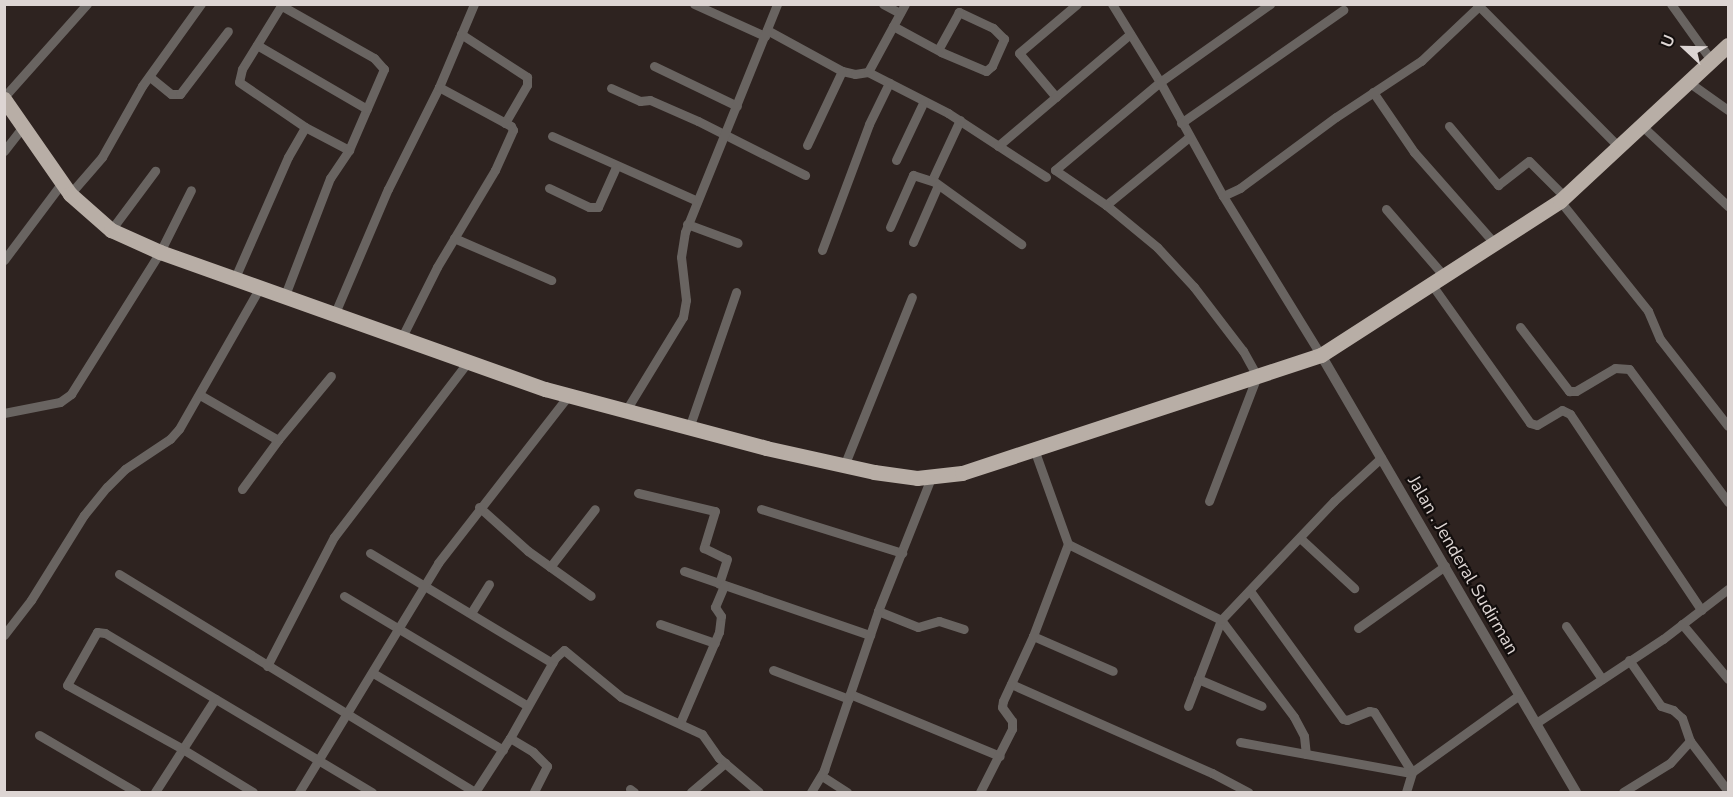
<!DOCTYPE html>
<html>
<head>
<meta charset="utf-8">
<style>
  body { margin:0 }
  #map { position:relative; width:1733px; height:797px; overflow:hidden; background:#2e2320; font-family:"Nunito Sans",sans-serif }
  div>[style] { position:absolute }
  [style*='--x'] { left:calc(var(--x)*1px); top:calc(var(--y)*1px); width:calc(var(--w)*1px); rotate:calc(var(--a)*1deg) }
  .minor>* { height:9px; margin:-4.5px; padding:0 4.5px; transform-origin:4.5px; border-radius:4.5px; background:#696461 }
  .tertiary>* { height:10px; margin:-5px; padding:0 5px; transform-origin:5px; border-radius:5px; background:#696461 }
  .trunk>* { height:15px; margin:-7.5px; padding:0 7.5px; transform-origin:7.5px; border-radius:7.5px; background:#b8aea6 }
  span { translate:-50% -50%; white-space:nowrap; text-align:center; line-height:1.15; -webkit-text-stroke:4.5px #130e0d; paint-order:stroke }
  .street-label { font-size:18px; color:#ddd5d3 }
  .frame { position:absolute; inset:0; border:6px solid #ddd5d3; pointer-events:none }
  .north { position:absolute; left:1655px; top:18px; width:60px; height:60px; -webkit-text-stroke:4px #130e0d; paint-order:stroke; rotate:292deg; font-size:16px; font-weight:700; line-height:24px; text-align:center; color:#ddd5d3 }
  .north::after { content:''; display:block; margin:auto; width:21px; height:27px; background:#ddd5d3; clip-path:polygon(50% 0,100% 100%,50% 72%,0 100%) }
</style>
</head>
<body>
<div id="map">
  <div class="minor">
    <div style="--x:282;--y:4;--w:76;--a:121.6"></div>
    <div style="--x:242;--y:69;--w:13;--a:103"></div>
    <div style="--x:239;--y:82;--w:80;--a:34.3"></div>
    <div style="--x:305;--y:127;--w:50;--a:27.6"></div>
    <div style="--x:694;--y:4;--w:78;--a:24.3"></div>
    <div style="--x:883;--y:4;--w:19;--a:28"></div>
    <div style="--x:1112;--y:4;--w:92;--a:58.4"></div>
    <div style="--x:1160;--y:82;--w:130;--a:61.1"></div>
    <div style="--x:1223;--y:196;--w:187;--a:58.4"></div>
    <div style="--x:1477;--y:4;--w:202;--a:45.2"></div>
    <div style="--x:1671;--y:4;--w:69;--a:54.5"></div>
    <div style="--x:282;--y:6;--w:106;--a:29.5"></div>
    <div style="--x:374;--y:58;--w:15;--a:48"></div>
    <div style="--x:384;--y:69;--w:88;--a:113.4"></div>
    <div style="--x:349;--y:150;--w:34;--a:124"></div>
    <div style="--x:330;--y:178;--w:129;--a:111"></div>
    <div style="--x:893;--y:26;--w:55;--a:28.4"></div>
    <div style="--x:941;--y:52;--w:49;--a:22.9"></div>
    <div style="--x:986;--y:71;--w:8;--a:-40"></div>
    <div style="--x:992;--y:66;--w:30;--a:-66"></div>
    <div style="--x:1004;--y:39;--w:16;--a:-135"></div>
    <div style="--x:993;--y:28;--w:38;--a:-155"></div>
    <div style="--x:959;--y:12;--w:43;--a:118.9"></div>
    <div style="--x:767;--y:30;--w:85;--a:28.7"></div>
    <div style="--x:842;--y:71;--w:13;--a:13"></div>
    <div style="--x:855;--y:74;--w:13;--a:-9"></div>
    <div style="--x:868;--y:72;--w:90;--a:27.1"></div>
    <div style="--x:948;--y:113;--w:117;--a:33.1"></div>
    <div style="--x:461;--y:34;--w:79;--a:33.1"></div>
    <div style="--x:527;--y:77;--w:8;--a:90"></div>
    <div style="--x:527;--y:85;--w:44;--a:120.1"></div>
    <div style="--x:257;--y:45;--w:127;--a:30.2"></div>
    <div style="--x:654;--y:66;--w:92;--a:25.7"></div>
    <div style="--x:868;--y:72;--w:77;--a:-61.4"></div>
    <div style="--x:150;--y:77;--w:27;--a:39"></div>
    <div style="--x:171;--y:94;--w:9;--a:0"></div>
    <div style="--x:180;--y:94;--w:79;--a:-52.7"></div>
    <div style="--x:1687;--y:81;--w:50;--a:35.3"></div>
    <div style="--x:611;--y:88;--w:32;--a:24"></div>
    <div style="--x:640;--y:101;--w:10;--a:-6"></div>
    <div style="--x:650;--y:100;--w:52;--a:23.6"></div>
    <div style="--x:698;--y:121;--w:120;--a:26.8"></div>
    <div style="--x:1373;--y:92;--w:73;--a:55.7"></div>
    <div style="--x:1414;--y:152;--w:124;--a:48.6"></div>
    <div style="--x:4;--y:97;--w:125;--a:-48.3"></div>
    <div style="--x:1056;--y:97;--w:57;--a:-130.1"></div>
    <div style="--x:1019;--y:53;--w:76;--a:-40.2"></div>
    <div style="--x:960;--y:120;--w:66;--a:115"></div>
    <div style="--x:932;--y:180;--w:110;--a:35.7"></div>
    <div style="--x:1181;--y:123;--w:198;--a:-34.9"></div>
    <div style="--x:1641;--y:125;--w:119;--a:43"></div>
    <div style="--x:1449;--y:126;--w:77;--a:50.3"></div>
    <div style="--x:1498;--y:185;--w:39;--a:-38"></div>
    <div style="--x:1529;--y:161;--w:51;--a:45"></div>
    <div style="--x:552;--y:136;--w:159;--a:24.1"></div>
    <div style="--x:807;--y:145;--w:82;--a:-64.7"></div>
    <div style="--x:998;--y:146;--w:173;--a:-40.3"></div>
    <div style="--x:4;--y:151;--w:31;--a:-52"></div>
    <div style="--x:896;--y:160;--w:65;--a:-64.6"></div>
    <div style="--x:549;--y:188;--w:44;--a:25.4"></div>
    <div style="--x:589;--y:207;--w:9;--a:0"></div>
    <div style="--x:598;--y:207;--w:44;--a:-65.8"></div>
    <div style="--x:70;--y:194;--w:49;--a:-49.1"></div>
    <div style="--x:102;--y:157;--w:81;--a:-60.6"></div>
    <div style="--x:142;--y:86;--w:101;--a:-54.3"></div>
    <div style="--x:1223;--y:196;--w:19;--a:-25"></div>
    <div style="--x:1240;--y:188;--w:119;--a:-36.5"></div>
    <div style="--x:1336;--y:117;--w:102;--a:-33.4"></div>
    <div style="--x:1421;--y:61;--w:80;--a:-43.5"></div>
    <div style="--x:1560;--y:201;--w:141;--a:51.3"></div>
    <div style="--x:1648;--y:311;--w:30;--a:67"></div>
    <div style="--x:1660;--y:339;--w:110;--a:52"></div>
    <div style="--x:1106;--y:205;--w:107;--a:-39.3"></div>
    <div style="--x:1386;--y:209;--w:90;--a:49.1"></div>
    <div style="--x:687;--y:224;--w:54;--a:20.4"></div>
    <div style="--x:890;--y:227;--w:57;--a:-66.1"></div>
    <div style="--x:913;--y:175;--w:22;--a:18"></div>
    <div style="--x:111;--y:230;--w:74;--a:-53.3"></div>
    <div style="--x:454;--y:238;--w:106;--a:23.4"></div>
    <div style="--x:913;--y:242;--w:62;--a:-66.3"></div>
    <div style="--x:822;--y:250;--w:134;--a:-69.5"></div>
    <div style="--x:869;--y:124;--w:46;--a:-64"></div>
    <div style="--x:4;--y:260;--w:95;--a:-53.1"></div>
    <div style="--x:234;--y:280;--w:134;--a:-66.3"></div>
    <div style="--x:288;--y:157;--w:34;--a:-60"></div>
    <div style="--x:1432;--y:285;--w:169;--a:54.6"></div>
    <div style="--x:1530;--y:423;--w:7;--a:16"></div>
    <div style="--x:1537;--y:425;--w:29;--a:-31"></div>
    <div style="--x:1562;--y:410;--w:9;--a:27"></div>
    <div style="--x:1570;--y:414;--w:236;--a:56.2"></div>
    <div style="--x:335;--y:313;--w:135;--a:-66.9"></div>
    <div style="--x:388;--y:189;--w:114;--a:-63.4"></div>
    <div style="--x:439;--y:87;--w:90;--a:-67.1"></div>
    <div style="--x:1520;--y:327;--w:81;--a:52.6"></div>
    <div style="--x:1569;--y:391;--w:7;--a:0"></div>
    <div style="--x:1576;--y:391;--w:45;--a:-30.5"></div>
    <div style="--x:1615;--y:368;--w:14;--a:4"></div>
    <div style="--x:1629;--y:369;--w:166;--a:53.3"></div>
    <div style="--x:402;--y:337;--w:78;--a:-63.4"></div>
    <div style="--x:437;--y:267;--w:113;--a:-59.1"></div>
    <div style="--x:495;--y:170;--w:44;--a:-65.8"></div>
    <div style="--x:513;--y:130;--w:4;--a:-117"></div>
    <div style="--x:511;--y:126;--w:82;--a:-151.6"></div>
    <div style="--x:200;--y:395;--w:90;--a:30"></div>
    <div style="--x:278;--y:440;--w:83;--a:-50.4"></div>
    <div style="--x:625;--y:412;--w:111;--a:-58.6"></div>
    <div style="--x:683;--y:317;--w:17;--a:-80"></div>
    <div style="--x:686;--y:300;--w:43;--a:-96.6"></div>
    <div style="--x:681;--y:257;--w:25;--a:-81"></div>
    <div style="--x:685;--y:232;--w:246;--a:-68"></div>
    <div style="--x:4;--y:413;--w:57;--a:-11.1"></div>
    <div style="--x:60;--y:402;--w:14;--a:-36"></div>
    <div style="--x:71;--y:394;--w:168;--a:-57.9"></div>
    <div style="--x:160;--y:252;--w:69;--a:-63.4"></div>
    <div style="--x:689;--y:428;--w:144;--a:-70.9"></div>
    <div style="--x:844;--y:466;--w:182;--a:-68.1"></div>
    <div style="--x:242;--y:489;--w:61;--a:-53.7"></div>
    <div style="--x:638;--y:493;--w:79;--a:13.2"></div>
    <div style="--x:715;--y:511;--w:39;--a:107"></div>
    <div style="--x:704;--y:548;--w:25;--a:26"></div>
    <div style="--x:727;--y:559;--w:26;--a:108"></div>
    <div style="--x:1209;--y:501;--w:134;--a:-69"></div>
    <div style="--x:1257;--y:376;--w:29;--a:-119"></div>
    <div style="--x:1243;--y:351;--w:81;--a:-127.4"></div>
    <div style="--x:1194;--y:287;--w:54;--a:-132.8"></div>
    <div style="--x:1157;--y:247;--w:66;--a:-140.5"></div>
    <div style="--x:1106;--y:205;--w:62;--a:-145.5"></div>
    <div style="--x:1055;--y:170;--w:137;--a:-40"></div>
    <div style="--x:1160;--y:82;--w:135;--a:-35.3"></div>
    <div style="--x:479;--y:507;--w:66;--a:41.9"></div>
    <div style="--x:528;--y:551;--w:77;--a:35.5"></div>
    <div style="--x:761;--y:509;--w:148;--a:17.3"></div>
    <div style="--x:1300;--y:538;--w:74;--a:42.8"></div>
    <div style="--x:1068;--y:544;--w:171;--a:26.4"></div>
    <div style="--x:1221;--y:620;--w:121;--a:53"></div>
    <div style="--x:1294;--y:717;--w:21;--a:62"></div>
    <div style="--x:1304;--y:736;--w:18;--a:84"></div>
    <div style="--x:370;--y:553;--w:213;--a:31.1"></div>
    <div style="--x:550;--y:567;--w:73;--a:-52.2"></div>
    <div style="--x:684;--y:571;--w:197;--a:19"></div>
    <div style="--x:119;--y:574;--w:417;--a:31.5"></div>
    <div style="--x:1250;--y:591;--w:158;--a:54"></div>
    <div style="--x:1343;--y:719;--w:4;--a:14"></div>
    <div style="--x:1347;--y:720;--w:24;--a:-22"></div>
    <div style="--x:1369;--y:711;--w:5;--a:11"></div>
    <div style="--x:1374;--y:712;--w:71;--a:57.7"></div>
    <div style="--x:344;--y:596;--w:214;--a:30.9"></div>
    <div style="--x:878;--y:611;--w:43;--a:21.8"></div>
    <div style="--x:918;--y:627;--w:22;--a:-16"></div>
    <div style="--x:939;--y:621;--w:26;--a:18"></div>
    <div style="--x:471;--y:613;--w:34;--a:-58"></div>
    <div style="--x:660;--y:624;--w:58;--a:19.1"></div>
    <div style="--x:1682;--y:624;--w:72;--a:50.1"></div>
    <div style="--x:1566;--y:626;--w:64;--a:55.8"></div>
    <div style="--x:1358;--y:628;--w:107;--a:-35.5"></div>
    <div style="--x:4;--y:635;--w:44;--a:-52.4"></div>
    <div style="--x:31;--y:600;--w:100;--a:-58.1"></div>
    <div style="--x:84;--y:515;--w:36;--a:-51"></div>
    <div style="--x:107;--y:487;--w:25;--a:-45"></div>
    <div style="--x:125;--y:469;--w:54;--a:-33.7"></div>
    <div style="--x:170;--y:439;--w:13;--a:-48"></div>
    <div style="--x:179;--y:429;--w:161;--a:-60.3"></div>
    <div style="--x:1033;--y:636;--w:87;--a:23.6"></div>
    <div style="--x:1629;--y:660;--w:56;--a:55.2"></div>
    <div style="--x:1661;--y:706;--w:13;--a:18"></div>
    <div style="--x:1673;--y:710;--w:12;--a:42"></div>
    <div style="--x:1682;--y:718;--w:24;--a:71"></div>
    <div style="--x:1690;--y:741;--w:63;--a:52.8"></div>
    <div style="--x:267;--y:666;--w:145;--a:-62.6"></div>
    <div style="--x:334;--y:537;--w:220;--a:-52.6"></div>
    <div style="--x:773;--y:670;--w:81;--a:20.9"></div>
    <div style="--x:373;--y:673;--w:151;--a:30.6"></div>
    <div style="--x:1198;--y:679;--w:69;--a:22.9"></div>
    <div style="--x:1011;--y:684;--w:220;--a:23.9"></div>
    <div style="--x:1212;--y:773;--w:41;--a:27.8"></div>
    <div style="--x:850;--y:694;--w:162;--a:22.5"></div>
    <div style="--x:1188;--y:706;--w:92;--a:-69"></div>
    <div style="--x:1221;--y:620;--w:164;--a:-46.5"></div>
    <div style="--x:1334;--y:501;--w:64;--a:-42.5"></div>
    <div style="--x:680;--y:723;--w:99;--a:-66.8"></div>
    <div style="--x:719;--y:632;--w:16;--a:-83"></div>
    <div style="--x:721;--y:616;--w:11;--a:-124"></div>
    <div style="--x:715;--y:607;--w:23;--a:-67"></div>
    <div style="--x:1536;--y:723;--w:152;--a:-33.5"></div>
    <div style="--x:1663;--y:639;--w:82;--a:-37.6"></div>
    <div style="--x:39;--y:735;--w:113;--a:30.4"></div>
    <div style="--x:510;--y:738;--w:27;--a:31"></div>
    <div style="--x:533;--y:752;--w:20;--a:45"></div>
    <div style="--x:547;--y:766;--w:29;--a:117"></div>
    <div style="--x:1240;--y:742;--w:174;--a:10.3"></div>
    <div style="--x:822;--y:776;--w:30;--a:33"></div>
    <div style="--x:630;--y:789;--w:5;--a:37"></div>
    <div style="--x:155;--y:792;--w:111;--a:-57.2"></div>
    <div style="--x:253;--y:792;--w:84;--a:-148.6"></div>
    <div style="--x:181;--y:748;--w:130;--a:-151.1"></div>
    <div style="--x:67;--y:685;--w:61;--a:-60.5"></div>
    <div style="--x:97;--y:632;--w:8;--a:7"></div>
    <div style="--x:105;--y:633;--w:311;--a:30.8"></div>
    <div style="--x:299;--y:792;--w:268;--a:-58.7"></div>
    <div style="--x:438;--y:563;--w:213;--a:-52.1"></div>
    <div style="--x:475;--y:792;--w:64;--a:-57.1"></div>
    <div style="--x:510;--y:738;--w:92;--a:-60.6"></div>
    <div style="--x:555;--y:658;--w:12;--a:-42"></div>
    <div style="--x:564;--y:650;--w:74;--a:39.5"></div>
    <div style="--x:621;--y:697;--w:89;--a:24.6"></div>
    <div style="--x:702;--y:734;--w:29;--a:55"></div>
    <div style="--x:719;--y:758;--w:52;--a:40.4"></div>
    <div style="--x:691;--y:792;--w:45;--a:-40.5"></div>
    <div style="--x:811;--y:792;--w:26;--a:-59"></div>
    <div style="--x:824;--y:770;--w:168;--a:-71.2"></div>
    <div style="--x:878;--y:611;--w:143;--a:-68.3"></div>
    <div style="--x:980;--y:792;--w:71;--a:-63.1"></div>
    <div style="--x:1012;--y:729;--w:8;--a:-90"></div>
    <div style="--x:1012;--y:721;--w:17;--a:-126"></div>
    <div style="--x:1002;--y:707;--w:6;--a:-81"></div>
    <div style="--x:1003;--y:701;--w:72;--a:-65.2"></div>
    <div style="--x:1033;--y:636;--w:98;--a:-69.2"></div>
    <div style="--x:1068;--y:544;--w:101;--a:-109.7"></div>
    <div style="--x:1406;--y:792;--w:21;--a:-73"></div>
    <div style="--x:1412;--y:772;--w:132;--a:-35.7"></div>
    <div style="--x:1623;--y:792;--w:55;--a:-31.7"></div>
    <div style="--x:1670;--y:763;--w:30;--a:-48"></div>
  </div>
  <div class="tertiary">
    <div style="--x:1321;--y:355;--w:506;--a:59.74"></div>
  </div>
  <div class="trunk">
    <div style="--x:4;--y:99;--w:116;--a:55.2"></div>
    <div style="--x:70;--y:194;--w:55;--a:41.3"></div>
    <div style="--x:111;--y:230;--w:54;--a:24.2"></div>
    <div style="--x:160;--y:252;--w:409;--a:19.6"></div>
    <div style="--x:545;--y:389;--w:229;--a:14.9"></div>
    <div style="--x:766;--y:448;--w:111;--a:12.5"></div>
    <div style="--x:874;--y:472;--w:43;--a:7.9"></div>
    <div style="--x:917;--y:478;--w:45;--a:-6.3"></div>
    <div style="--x:962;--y:473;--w:378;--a:-18.2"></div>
    <div style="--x:1321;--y:355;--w:284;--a:-32.8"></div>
    <div style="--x:1560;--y:201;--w:229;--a:-42.9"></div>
  </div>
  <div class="street-label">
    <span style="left:1463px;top:565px;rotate:60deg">Jalan . Jenderal Sudirman</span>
  </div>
  <div class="frame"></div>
  <div class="north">U</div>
</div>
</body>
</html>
